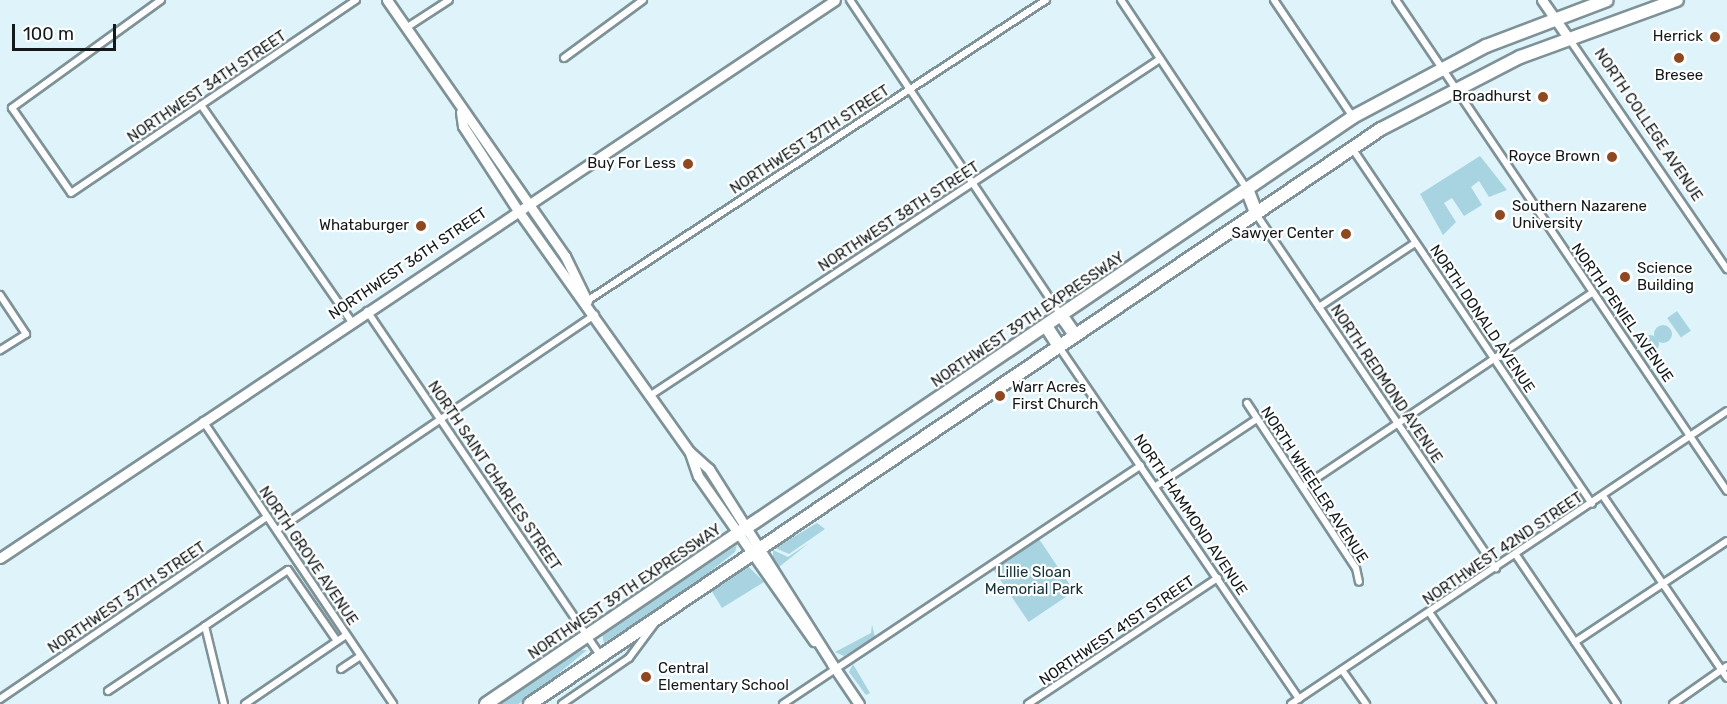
<!DOCTYPE html>
<html>
<head>
<meta charset="utf-8">
<style>
  body { margin:0 }
  #map { position:relative; width:1727px; height:704px; overflow:hidden; background:#def4fa; font-family:Rubik,sans-serif }
  div>[style] { position:absolute }
  [style*='--x'] { left:calc(var(--x)*1px); top:calc(var(--y)*1px); width:calc(var(--w)*1px); rotate:calc(var(--a)*1deg) }
  .green>* { inset:0; background:#a7d4e0; transform-origin:0 0 }
  .round { border-radius:50% }
  .roads { filter:drop-shadow(2px 0 #7e9297) drop-shadow(-2px 0 #7e9297) drop-shadow(0 2px #7e9297) drop-shadow(0 -2px #7e9297) }
  .street>* { height:6px; margin:-3px; padding:0 3px; transform-origin:3px; border-radius:3px; background:#fff }
  .secondary>* { height:9px; margin:-4.5px; padding:0 4.5px; transform-origin:4.5px; border-radius:4.5px; background:#fff }
  .highway>* { height:12px; margin:-6px; padding:0 6px; transform-origin:6px; border-radius:6px; background:#fff }
  .dots>* { width:16px; height:16px; translate:-50% -50%; box-sizing:border-box; border:3px solid #fff; border-radius:50% }
  span { translate:-50% -50%; white-space:nowrap; text-align:center; line-height:1.15; -webkit-text-stroke:4.5px #fff; paint-order:stroke }
  .poi-label { font-size:15px; color:#11191a }
  .right { translate:-100% -50%; text-align:right }
  .left { translate:0 -50%; text-align:left }
  .street-label { font-size:15px; color:#11191a }
  .park-label { font-size:15px; color:#123138 }
  .scale { position:absolute; left:12px; top:24px; width:104px; height:27px; box-sizing:border-box; border:3px solid #11191a; border-top:0; padding-left:8px; font-size:18px; line-height:21px; white-space:nowrap; color:#11191a; -webkit-text-stroke:4px #fff; paint-order:stroke }
</style>
</head>
<body>
<div id="map">
  <div class="green">
    <div style="clip-path:polygon(1480px 156px,1507px 190px,1489px 197px,1479px 181px,1471px 187px,1482px 205px,1464px 216px,1452px 198px,1444px 203px,1456px 222px,1443px 235px,1420px 194px)"></div>
    <div style="left:1677px;top:311px;width:24px;height:12px;rotate:55deg"></div>
    <div class="round" style="left:1654px;top:325px;width:18px;height:18px"></div>
    <div class="round" style="left:1641px;top:335px;width:18px;height:18px"></div>
    <div style="clip-path:polygon(817px 523px,825px 529px,789px 554px,775px 548px)"></div>
    <div style="left:1039px;top:539px;width:63px;height:55px;rotate:56deg"></div>
    <div style="clip-path:polygon(809px 543px,779px 567px,773px 558px,773px 550px,788px 557px)"></div>
    <div style="clip-path:polygon(737px 545px,735px 552px,680px 595px,604px 643px,602px 634px)"></div>
    <div style="clip-path:polygon(748px 566px,764px 582px,722px 608px,711px 590px)"></div>
    <div style="clip-path:polygon(872px 625px,875px 637px,844px 656px,835px 652px,871px 633px)"></div>
    <div style="clip-path:polygon(577px 650px,587px 650px,535px 693px,518px 704px,498px 704px)"></div>
    <div style="clip-path:polygon(853px 664px,870px 693px,866px 695px,849px 672px)"></div>
  </div>
  <div class="roads">
    <div class="street">
      <div style="--x:161;--y:0;--w:184;--a:144.1"></div>
      <div style="--x:12;--y:108;--w:103;--a:55.2"></div>
      <div style="--x:71;--y:193;--w:344;--a:-34.1"></div>
      <div style="--x:850;--y:0;--w:379;--a:56.2"></div>
      <div style="--x:1121;--y:0;--w:227;--a:56.3"></div>
      <div style="--x:1274;--y:0;--w:141;--a:56"></div>
      <div style="--x:1396;--y:0;--w:592;--a:56.01"></div>
      <div style="--x:406;--y:28;--w:51;--a:-33.1"></div>
      <div style="--x:1570;--y:40;--w:278;--a:55.6"></div>
      <div style="--x:564;--y:58;--w:98;--a:-36.3"></div>
      <div style="--x:201;--y:105;--w:263;--a:55.2"></div>
      <div style="--x:1352;--y:148;--w:429;--a:56"></div>
      <div style="--x:1256;--y:214;--w:428;--a:55.9"></div>
      <div style="--x:0;--y:295;--w:47;--a:56.3"></div>
      <div style="--x:26;--y:334;--w:31;--a:148"></div>
      <div style="--x:587;--y:301;--w:549;--a:-33.26"></div>
      <div style="--x:1319;--y:307;--w:115;--a:-33.7"></div>
      <div style="--x:367;--y:311;--w:417;--a:55.9"></div>
      <div style="--x:1059;--y:347;--w:426;--a:55.7"></div>
      <div style="--x:651;--y:395;--w:610;--a:-33.43"></div>
      <div style="--x:1247;--y:403;--w:198;--a:56.6"></div>
      <div style="--x:1356;--y:568;--w:14;--a:78"></div>
      <div style="--x:203;--y:421;--w:341;--a:56.1"></div>
      <div style="--x:1156;--y:486;--w:121;--a:-33.6"></div>
      <div style="--x:1303;--y:487;--w:349;--a:-33.9"></div>
      <div style="--x:1603;--y:496;--w:220;--a:55.7"></div>
      <div style="--x:277;--y:530;--w:384;--a:-34.1"></div>
      <div style="--x:1516;--y:555;--w:180;--a:55.9"></div>
      <div style="--x:1429;--y:612;--w:112;--a:55.6"></div>
      <div style="--x:205;--y:626;--w:100;--a:-34"></div>
      <div style="--x:288;--y:570;--w:86;--a:55.4"></div>
      <div style="--x:1575;--y:642;--w:182;--a:-33.6"></div>
      <div style="--x:341;--y:669;--w:23;--a:-34"></div>
      <div style="--x:1342;--y:670;--w:42;--a:54.8"></div>
      <div style="--x:108;--y:691;--w:117;--a:-33.8"></div>
      <div style="--x:205;--y:626;--w:80;--a:76.3"></div>
      <div style="--x:0;--y:699;--w:323;--a:-34.3"></div>
      <div style="--x:245;--y:704;--w:122;--a:-34.3"></div>
      <div style="--x:562;--y:704;--w:81;--a:-34.5"></div>
      <div style="--x:629;--y:658;--w:44;--a:-53.4"></div>
      <div style="--x:783;--y:704;--w:430;--a:-33.7"></div>
      <div style="--x:1028;--y:704;--w:228;--a:-33.6"></div>
      <div style="--x:1291;--y:704;--w:525;--a:-33.9"></div>
      <div style="--x:1673;--y:704;--w:66;--a:-35.1"></div>
    </div>
    <div class="secondary">
      <div style="--x:387;--y:0;--w:312;--a:55.2"></div>
      <div style="--x:565;--y:256;--w:50;--a:63.9"></div>
      <div style="--x:1542;--y:0;--w:47;--a:55.3"></div>
      <div style="--x:461;--y:112;--w:14;--a:82"></div>
      <div style="--x:463;--y:126;--w:99;--a:57"></div>
      <div style="--x:517;--y:209;--w:297;--a:54.6"></div>
      <div style="--x:689;--y:451;--w:27;--a:42"></div>
      <div style="--x:709;--y:469;--w:236;--a:57.7"></div>
      <div style="--x:690;--y:453;--w:24;--a:71"></div>
      <div style="--x:698;--y:476;--w:202;--a:54.9"></div>
      <div style="--x:0;--y:558;--w:1004;--a:-33.75"></div>
      <div style="--x:832;--y:664;--w:48;--a:56"></div>
    </div>
    <div class="highway">
      <div style="--x:1247;--y:189;--w:26;--a:69"></div>
      <div style="--x:1061;--y:315;--w:24;--a:55"></div>
      <div style="--x:1046;--y:326;--w:24;--a:57"></div>
      <div style="--x:486;--y:704;--w:1047;--a:-34.1"></div>
      <div style="--x:1353;--y:117;--w:151;--a:-28.1"></div>
      <div style="--x:1486;--y:46;--w:129;--a:-20.8"></div>
      <div style="--x:530;--y:704;--w:1027;--a:-34.05"></div>
      <div style="--x:1381;--y:129;--w:157;--a:-27.4"></div>
      <div style="--x:1520;--y:57;--w:167;--a:-20"></div>
    </div>
  </div>
  <div class="dots">
    <div style="left:1715px;top:37px;background:#8f4921"></div>
    <div style="left:1679px;top:58px;background:#8f4921"></div>
    <div style="left:1543px;top:97px;background:#8f4921"></div>
    <div style="left:1612px;top:157px;background:#8f4921"></div>
    <div style="left:688px;top:164px;background:#8f4921"></div>
    <div style="left:1500px;top:215px;background:#8f4921"></div>
    <div style="left:421px;top:226px;background:#8f4921"></div>
    <div style="left:1346px;top:234px;background:#8f4921"></div>
    <div style="left:1625px;top:277px;background:#8f4921"></div>
    <div style="left:1000px;top:396px;background:#8f4921"></div>
    <div style="left:646px;top:677px;background:#8f4921"></div>
  </div>
  <div class="poi-label">
    <span class="right" style="left:1703px;top:37px">Herrick</span>
    <span style="left:1679px;top:76px">Bresee</span>
    <span class="right" style="left:1531px;top:97px">Broadhurst</span>
    <span class="right" style="left:1600px;top:157px">Royce Brown</span>
    <span class="right" style="left:676px;top:164px">Buy For Less</span>
    <span class="left" style="left:1512px;top:215px">Southern Nazarene<br>University</span>
    <span class="right" style="left:409px;top:226px">Whataburger</span>
    <span class="right" style="left:1334px;top:234px">Sawyer Center</span>
    <span class="left" style="left:1637px;top:277px">Science<br>Building</span>
    <span class="left" style="left:1012px;top:396px">Warr Acres<br>First Church</span>
    <span class="left" style="left:658px;top:677px">Central<br>Elementary School</span>
  </div>
  <div class="street-label">
    <span style="left:207px;top:87px;rotate:-34deg">NORTHWEST 34TH STREET</span>
    <span style="left:1648px;top:125px;rotate:56deg">NORTH COLLEGE AVENUE</span>
    <span style="left:810px;top:140px;rotate:-33deg">NORTHWEST 37TH STREET</span>
    <span style="left:899px;top:217px;rotate:-33deg">NORTHWEST 38TH STREET</span>
    <span style="left:408px;top:264px;rotate:-34deg">NORTHWEST 36TH STREET</span>
    <span style="left:1622px;top:313px;rotate:55deg">NORTH PENIEL AVENUE</span>
    <span style="left:1482px;top:319px;rotate:56deg">NORTH DONALD AVENUE</span>
    <span style="left:1028px;top:320px;rotate:-34deg">NORTHWEST 39TH EXPRESSWAY</span>
    <span style="left:1386px;top:384px;rotate:56deg">NORTH REDMOND AVENUE</span>
    <span style="left:494px;top:476px;rotate:56deg">NORTH SAINT CHARLES STREET</span>
    <span style="left:1314px;top:485px;rotate:57deg">NORTH WHEELER AVENUE</span>
    <span style="left:1190px;top:515px;rotate:56deg">NORTH HAMMOND AVENUE</span>
    <span style="left:1503px;top:549px;rotate:-34deg">NORTHWEST 42ND STREET</span>
    <span style="left:308px;top:556px;rotate:56deg">NORTH GROVE AVENUE</span>
    <span style="left:625px;top:592px;rotate:-34deg">NORTHWEST 39TH EXPRESSWAY</span>
    <span style="left:127px;top:598px;rotate:-34deg">NORTHWEST 37TH STREET</span>
    <span style="left:1117px;top:631px;rotate:-34deg">NORTHWEST 41ST STREET</span>
  </div>
  <div class="park-label">
    <span style="left:1034px;top:581px">Lillie Sloan<br>Memorial Park</span>
  </div>
  <div class="scale">100 m</div>
</div>
</body>
</html>
